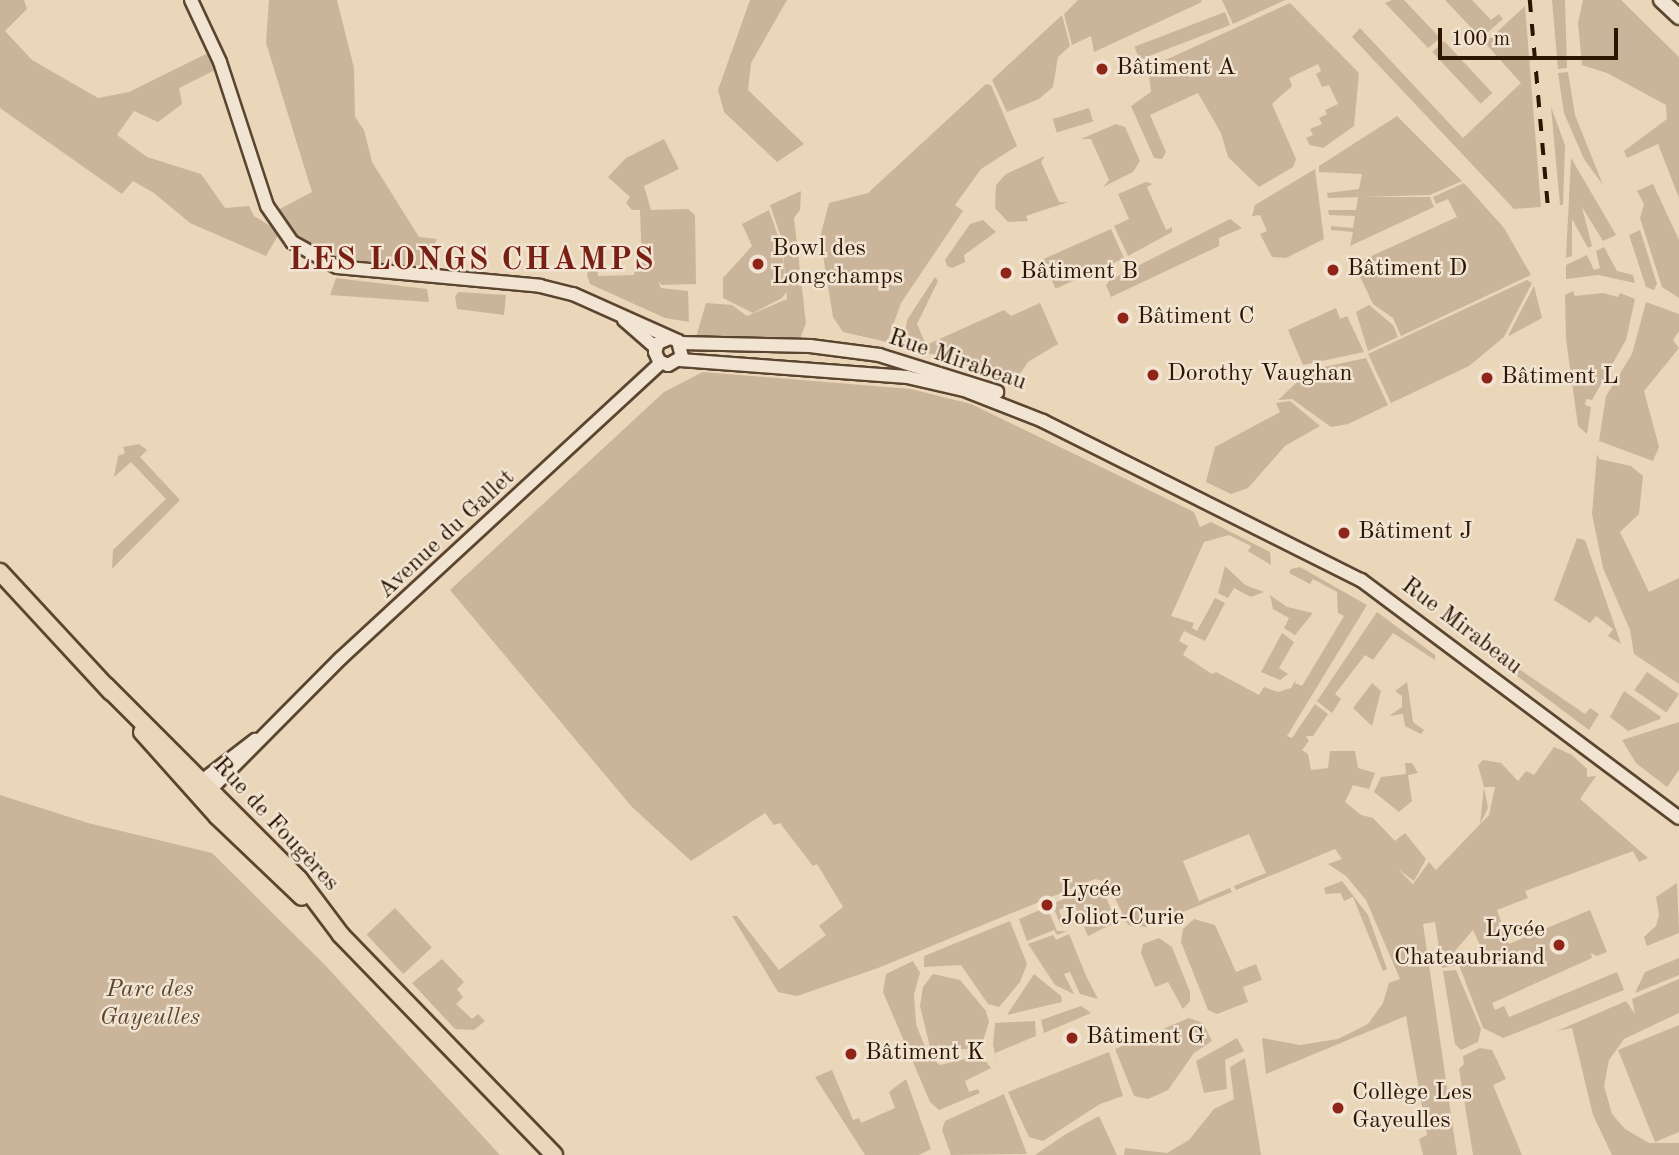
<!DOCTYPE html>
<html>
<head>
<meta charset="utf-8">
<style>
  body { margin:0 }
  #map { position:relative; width:1679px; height:1155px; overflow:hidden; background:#ead6b9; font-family:"Old Standard TT",serif }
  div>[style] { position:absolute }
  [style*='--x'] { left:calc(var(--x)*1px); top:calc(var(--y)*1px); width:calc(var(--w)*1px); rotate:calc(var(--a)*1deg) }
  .green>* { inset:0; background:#cab59a; transform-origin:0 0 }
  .roads { filter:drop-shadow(2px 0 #5c4530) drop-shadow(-2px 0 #5c4530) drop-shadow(0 2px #5c4530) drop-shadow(0 -2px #5c4530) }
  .tertiary>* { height:12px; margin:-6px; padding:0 6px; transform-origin:6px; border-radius:6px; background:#f1e4d2 }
  .secondary>* { height:14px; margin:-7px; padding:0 7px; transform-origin:7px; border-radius:7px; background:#f1e4d2 }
  .primary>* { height:16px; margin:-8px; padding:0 8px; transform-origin:8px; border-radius:8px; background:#ead6b9 }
  .rail>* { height:3.5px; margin-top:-1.75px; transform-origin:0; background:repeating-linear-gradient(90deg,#2c1503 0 12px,transparent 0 24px) }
  .dots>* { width:19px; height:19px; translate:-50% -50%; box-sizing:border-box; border:4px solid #f1e4d2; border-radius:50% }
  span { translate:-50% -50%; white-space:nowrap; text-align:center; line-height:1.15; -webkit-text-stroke:5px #f1e4d2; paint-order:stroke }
  .poi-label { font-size:24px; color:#2c1503 }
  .left { translate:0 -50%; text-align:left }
  .right { translate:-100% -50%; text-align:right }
  .street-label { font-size:24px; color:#2c1503 }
  .park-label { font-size:24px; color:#5b4530; font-style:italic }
  .district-label { font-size:32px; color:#7a1f14; font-weight:700; letter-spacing:2px }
  .scale { position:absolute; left:1438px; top:28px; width:180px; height:32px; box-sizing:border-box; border:4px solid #2c1503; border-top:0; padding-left:9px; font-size:21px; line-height:24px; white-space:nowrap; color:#2c1503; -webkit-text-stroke:5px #f1e4d2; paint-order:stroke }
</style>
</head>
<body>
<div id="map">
  <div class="green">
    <div style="clip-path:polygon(0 0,24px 0,27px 9px,5px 31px,32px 60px,98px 98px,129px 92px,210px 52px,217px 69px,179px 88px,182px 104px,158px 122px,134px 111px,117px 135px,147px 157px,201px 174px,225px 208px,249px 206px,254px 216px,280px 232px,266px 256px,190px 223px,154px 193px,133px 181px,122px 194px,0 108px)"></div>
    <div style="clip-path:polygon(269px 0,337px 0,354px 68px,355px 117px,364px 130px,372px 162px,419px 237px,437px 239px,421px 270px,330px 258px,301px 242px,276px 211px,312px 192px,266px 43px)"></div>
    <div style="clip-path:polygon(750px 0,787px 0,751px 63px,748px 90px,804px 144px,777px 162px,724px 112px,718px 90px)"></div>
    <div style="clip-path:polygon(1078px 0,1201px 0,1202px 2px,1094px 52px,1091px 36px,1072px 45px,1064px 14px)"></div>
    <div style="clip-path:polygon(1222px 0,1285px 0,1233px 24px)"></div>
    <div style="clip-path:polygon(1392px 0,1404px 0,1440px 38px,1428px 48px,1385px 3px)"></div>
    <div style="clip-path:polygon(1445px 0,1472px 0,1491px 20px,1499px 14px,1503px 19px,1481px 38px)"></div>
    <div style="clip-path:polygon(1552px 0,1565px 0,1567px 68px,1558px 69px)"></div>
    <div style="clip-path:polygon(1583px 0,1621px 0,1679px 57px,1679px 198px,1658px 144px,1627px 158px,1624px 151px,1667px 119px,1666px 105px,1607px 73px,1582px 65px,1578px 23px)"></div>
    <div style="clip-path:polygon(1290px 3px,1359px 73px,1354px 126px,1323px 148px,1310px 145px,1306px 138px,1313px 135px,1310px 129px,1322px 124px,1319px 118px,1327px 114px,1325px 110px,1338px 104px,1329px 85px,1322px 87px,1316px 74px,1321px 71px,1318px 64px,1289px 78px,1292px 86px,1272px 104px,1296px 159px,1293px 167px,1259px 187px,1228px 157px,1221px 133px,1198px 93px,1150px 115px,1166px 152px,1162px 159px,1154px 158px,1131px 106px,1151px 92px,1148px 68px)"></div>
    <div style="clip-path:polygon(1525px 6px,1541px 207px,1514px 209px,1352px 37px,1360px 28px,1463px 138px,1521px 83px,1485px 43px)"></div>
    <div style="left:1225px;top:12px;width:14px;height:97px;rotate:69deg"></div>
    <div style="clip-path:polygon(1062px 15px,1070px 46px,1058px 57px,1053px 87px,1039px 99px,1007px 112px,992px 80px)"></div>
    <div style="left:1444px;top:41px;width:71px;height:16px;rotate:47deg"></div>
    <div style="clip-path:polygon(1568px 72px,1575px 115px,1603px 185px,1584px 159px,1564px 113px,1558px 73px)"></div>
    <div style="clip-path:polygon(986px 84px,991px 85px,1017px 146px,981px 169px,955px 205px,963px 211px,901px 303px,887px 342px,843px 332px,833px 317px,820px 237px,829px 203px,868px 193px)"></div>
    <div style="clip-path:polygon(1551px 107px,1565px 145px,1563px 205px,1560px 205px)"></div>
    <div style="left:1089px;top:108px;width:14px;height:38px;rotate:73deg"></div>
    <div style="clip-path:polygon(1397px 116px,1462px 181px,1430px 195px,1328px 198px,1327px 193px,1359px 189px,1362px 174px,1319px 172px,1319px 166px)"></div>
    <div style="clip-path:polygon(1116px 124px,1125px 127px,1140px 161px,1133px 172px,1103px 187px,1109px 180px,1091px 139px,1081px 139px)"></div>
    <div style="clip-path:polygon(664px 139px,679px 169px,644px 186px,651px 210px,688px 209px,695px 215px,696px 284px,662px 285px,658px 281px,661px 288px,688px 291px,689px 322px,665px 318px,590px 284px,587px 275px,589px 268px,597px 268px,598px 276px,634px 275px,635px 267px,642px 266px,640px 210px,632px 210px,626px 203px,630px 197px,608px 177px,626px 158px)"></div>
    <div style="clip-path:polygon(1045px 156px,1041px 162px,1059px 202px,1068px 202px,1026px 216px,1028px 221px,1008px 222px,995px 208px,996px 185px,1006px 174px)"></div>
    <div style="clip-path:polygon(1571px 158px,1616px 235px,1603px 241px,1582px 207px,1592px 246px,1588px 248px,1572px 219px,1572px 256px,1566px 258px)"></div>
    <div style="clip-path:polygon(1315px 169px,1324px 239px,1286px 258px,1272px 257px,1260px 234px,1267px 231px,1260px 215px,1252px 216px,1255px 205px)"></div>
    <div style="clip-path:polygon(1146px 182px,1153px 184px,1147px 187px,1166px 230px,1172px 227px,1172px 232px,1128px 256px,1114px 226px,1129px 219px,1118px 194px)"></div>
    <div style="clip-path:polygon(1464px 183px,1504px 228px,1531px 275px,1401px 336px,1393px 318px,1373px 304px,1354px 264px,1457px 217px,1448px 199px,1436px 204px,1433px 197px)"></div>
    <div style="clip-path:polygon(1653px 184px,1679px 240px,1679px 298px,1662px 287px,1640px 218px,1644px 204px,1637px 191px)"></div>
    <div style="clip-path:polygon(801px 191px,800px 210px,794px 218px,806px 323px,800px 339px,696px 337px,706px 303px,732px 305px,747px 316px,787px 299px,782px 240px,770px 205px)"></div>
    <div style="clip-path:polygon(1358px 197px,1430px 197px,1434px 207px,1350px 246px,1353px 232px,1331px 230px,1331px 226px,1353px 228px,1355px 216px,1329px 215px,1328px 210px,1356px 210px)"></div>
    <div style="clip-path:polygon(769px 210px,781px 245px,787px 291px,782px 298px,753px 313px,723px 298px,723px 278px,752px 246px,742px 224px)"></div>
    <div style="clip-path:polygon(1230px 219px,1242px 228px,1219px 238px,1219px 246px,1111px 297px,1106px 285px,1110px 280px)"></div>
    <div style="clip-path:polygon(983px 220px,996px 232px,964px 255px,965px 262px,952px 268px,947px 266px,945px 260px,970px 224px)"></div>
    <div style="left:1111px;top:229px;width:32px;height:75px;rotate:66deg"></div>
    <div style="clip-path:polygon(1640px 230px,1657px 284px,1654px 290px,1646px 287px,1629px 235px)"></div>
    <div style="clip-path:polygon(1604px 247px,1617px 271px,1633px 275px,1635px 283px,1598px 275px,1566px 279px,1566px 265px,1587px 255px,1594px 270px,1600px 268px,1596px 251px)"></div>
    <div style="clip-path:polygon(935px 277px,938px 281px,917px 324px,926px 345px,1004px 310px,1011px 316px,1040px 303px,1058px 344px,1028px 362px,1013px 384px,955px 360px,903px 347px,907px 320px)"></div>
    <div style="clip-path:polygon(336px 278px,427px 289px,429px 302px,330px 295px)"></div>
    <div style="clip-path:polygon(1527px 280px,1532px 283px,1504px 337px,1469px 366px,1391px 403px,1368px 354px)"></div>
    <div style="clip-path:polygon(1534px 286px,1542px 318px,1509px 336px,1509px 334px)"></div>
    <div style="clip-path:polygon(1573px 291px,1575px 296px,1603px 293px,1618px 297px,1620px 293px,1635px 299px,1626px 340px,1592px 400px,1586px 399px,1585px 405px,1591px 407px,1587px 434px,1578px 426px,1566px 339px,1565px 295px)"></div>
    <div style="clip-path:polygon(459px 292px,506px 295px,504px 315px,457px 309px,455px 296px)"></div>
    <div style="clip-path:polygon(1646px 302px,1679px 314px,1679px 331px,1673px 340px,1679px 348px,1644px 391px,1659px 447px,1653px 461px,1599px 441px,1606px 396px,1632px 354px)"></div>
    <div style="clip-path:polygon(1369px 305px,1393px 325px,1398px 337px,1368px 351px,1356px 312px)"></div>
    <div style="clip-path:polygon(1336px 308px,1340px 319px,1347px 316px,1364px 352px,1303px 365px,1288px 330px)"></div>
    <div style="clip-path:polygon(1366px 358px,1388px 405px,1348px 424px,1331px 427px,1292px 399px,1278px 400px,1310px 370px)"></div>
    <div style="clip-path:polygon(evenodd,703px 372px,911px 389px,971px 404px,1194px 512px,1200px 527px,1211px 522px,1270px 552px,1271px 565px,1248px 551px,1251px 546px,1229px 535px,1204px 542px,1171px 616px,1194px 623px,1192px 628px,1197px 631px,1215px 598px,1225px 603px,1205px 641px,1184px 631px,1179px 641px,1188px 646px,1183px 655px,1212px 674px,1216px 672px,1259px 695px,1264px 687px,1278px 692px,1291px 688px,1297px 678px,1295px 683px,1302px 686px,1344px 616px,1338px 613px,1337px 592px,1313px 579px,1310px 584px,1289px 573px,1291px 569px,1300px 567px,1367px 605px,1287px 736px,1292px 738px,1315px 704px,1328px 714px,1313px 736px,1306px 736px,1309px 741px,1302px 750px,1308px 754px,1311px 770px,1328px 768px,1330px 751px,1355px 751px,1358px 768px,1375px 773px,1369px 789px,1353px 785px,1345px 802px,1361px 815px,1373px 818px,1395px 841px,1405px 833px,1426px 859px,1414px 881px,1398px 869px,1413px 884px,1429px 862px,1436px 870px,1489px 815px,1495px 787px,1484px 787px,1488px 808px,1480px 824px,1484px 787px,1478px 765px,1483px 760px,1501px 763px,1518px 781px,1526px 771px,1534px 775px,1554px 747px,1572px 755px,1587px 769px,1587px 777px,1596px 776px,1580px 799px,1648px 858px,1639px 862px,1633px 851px,1525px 891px,1528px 898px,1497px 910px,1509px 944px,1590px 910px,1607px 952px,1597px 956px,1591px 953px,1592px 958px,1492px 1003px,1495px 1010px,1504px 1006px,1509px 1017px,1617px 972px,1624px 990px,1503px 1038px,1483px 1028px,1459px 965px,1442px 968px,1435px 922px,1423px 924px,1457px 1155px,1423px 1155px,1419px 1139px,1427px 1135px,1406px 1016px,1266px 1074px,1262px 1038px,1300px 1045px,1338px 1039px,1368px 1024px,1383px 1003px,1389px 983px,1400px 979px,1366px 900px,1346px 876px,1328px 864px,1342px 859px,1335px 849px,1236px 890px,1234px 886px,1266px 873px,1249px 834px,1183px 861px,1199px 901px,1230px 888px,1232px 892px,1146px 927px,1128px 925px,1107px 882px,1095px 879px,878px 968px,797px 996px,778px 992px,732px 916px,737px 916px,779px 970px,826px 935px,819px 926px,843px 907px,817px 864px,813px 866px,780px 823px,774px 825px,765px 813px,691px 861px,632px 807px,450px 590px,664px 392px,703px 372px,1473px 930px,1484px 954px,1459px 964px,1454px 952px,1473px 930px)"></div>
    <div style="clip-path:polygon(1290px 401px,1320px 426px,1285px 446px,1248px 488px,1231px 494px,1206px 482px,1215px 447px,1280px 412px,1276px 403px)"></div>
    <div style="clip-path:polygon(139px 444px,147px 450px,140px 457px,180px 500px,112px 569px,113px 550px,166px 499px,131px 462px,114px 477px,118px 456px,125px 453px,123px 447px)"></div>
    <div style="clip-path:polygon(1597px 454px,1599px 459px,1631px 466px,1643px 476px,1639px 514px,1620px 532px,1649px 592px,1679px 578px,1679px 684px,1634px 654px,1630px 630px,1603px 568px,1592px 514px)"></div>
    <div style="clip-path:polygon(1577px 538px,1585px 540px,1621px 644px,1608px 636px,1613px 629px,1596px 616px,1590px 623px,1554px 600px)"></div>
    <div style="clip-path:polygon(1225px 566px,1245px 585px,1264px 592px,1251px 597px,1234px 588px,1228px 598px,1218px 593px)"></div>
    <div style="clip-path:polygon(1270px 595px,1287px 607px,1313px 613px,1295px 635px,1284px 628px,1289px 618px,1273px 609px)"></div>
    <div style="clip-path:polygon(1377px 612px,1435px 655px,1435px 660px,1393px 633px,1373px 660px,1365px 655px,1335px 694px,1341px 699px,1332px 713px,1317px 701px)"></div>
    <div style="clip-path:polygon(1282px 633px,1294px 642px,1279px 668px,1288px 674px,1280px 680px,1261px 672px)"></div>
    <div style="clip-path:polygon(1513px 655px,1517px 659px,1513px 665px,1585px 714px,1590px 708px,1599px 714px,1589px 730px,1505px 667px)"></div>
    <div style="left:1647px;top:672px;width:39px;height:22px;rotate:35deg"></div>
    <div style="clip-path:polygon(1407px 682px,1413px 722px,1424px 730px,1421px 734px,1405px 726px,1403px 714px,1389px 716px,1402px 707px,1402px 696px,1395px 691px)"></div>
    <div style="clip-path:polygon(1372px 683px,1381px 691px,1372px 726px,1353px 708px)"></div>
    <div style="clip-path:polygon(1624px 691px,1661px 717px,1660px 719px,1628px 731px,1610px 717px)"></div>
    <div style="clip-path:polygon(1679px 722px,1679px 770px,1667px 787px,1636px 763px,1622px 740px)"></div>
    <div style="clip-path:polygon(1405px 763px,1412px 763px,1418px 773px,1408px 775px,1412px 801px,1399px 812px,1374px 792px,1381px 777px,1406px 774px)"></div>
    <div style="clip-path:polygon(0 795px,88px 823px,212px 853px,325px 965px,500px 1155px,0 1155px)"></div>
    <div style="clip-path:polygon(1342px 881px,1368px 915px,1387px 969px,1383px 971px,1353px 897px,1344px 901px,1341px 893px,1326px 894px,1324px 888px)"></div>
    <div style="clip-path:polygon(1677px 883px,1679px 933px,1647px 946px,1644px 937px,1656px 926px,1659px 915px,1656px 897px)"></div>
    <div style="clip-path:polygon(1085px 890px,1097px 890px,1106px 897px,1116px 922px,1088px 936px,1074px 904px,1059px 910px,1064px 924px,1061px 926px,1052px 904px)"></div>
    <div style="clip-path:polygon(1047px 907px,1057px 931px,1067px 931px,1057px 935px,1054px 930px,1027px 941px,1019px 919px)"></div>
    <div style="left:395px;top:908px;width:54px;height:39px;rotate:47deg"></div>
    <div style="clip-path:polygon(1194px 919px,1215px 925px,1236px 972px,1256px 964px,1262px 980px,1243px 987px,1248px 1002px,1217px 1014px,1208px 1010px,1181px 942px,1183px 929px)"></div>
    <div style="clip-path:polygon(1010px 921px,1027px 964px,1020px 982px,999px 1007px,988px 1004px,961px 965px,924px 967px,924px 956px)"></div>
    <div style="clip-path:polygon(1069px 934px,1087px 978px,1098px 999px,1080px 994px,1070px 972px,1064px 974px,1074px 994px,1055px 985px,1028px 944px,1053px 935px,1056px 940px)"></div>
    <div style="clip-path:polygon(1159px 938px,1172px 947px,1190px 992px,1190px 1001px,1183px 1009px,1168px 982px,1155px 987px,1141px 953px,1143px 944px)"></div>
    <div style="clip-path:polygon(1679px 958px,1679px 975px,1635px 993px,1645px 972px)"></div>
    <div style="clip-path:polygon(442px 959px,464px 982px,457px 989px,463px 997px,456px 1004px,472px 1019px,478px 1014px,485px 1021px,474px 1030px,455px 1029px,412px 983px)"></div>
    <div style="clip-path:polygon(913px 961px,920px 973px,914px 994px,916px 1024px,929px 1057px,940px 1065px,981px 1055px,991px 1068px,965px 1081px,969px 1092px,978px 1089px,980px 1093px,939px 1110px,930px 1102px,883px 992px,886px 974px)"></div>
    <div style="clip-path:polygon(1456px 970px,1481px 1029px,1478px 1042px,1461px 1050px,1455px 1044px,1443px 971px)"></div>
    <div style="clip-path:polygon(933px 974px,960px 980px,986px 1011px,989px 1022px,981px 1047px,943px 1052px,930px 1047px,920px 1006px,923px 987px)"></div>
    <div style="clip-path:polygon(1034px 974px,1061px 996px,1062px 1002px,1007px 1015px)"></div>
    <div style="clip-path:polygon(1679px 979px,1679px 1013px,1624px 1039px,1609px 1060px,1604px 1086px,1612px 1114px,1625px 1129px,1649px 1143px,1679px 1143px,1679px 1155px,1612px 1155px,1593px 1115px,1572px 1028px,1557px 1031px,1626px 1001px,1635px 1014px,1632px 999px)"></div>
    <div style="clip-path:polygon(1081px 1006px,1091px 1013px,1044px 1033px,1041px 1020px)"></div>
    <div style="clip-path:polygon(1189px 1018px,1203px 1023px,1212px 1041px,1194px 1053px,1168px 1090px,1148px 1099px,1134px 1096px,1115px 1049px)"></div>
    <div style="clip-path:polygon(1035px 1021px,1036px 1036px,995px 1053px,997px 1065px,993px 1044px,995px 1023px)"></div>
    <div style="clip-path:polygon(1679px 1025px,1679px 1132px,1655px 1142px,1618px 1050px)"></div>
    <div style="clip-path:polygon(1237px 1038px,1244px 1051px,1225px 1060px,1227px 1089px,1204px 1093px,1196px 1061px)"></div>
    <div style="clip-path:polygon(1480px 1048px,1492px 1050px,1506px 1079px,1493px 1085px,1522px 1155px,1473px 1155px,1459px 1069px,1464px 1064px,1463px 1056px)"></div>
    <div style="clip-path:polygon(1109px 1052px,1123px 1096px,1100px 1104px,1043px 1141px,1029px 1137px,1008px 1092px)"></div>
    <div style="clip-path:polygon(1245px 1058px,1261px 1155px,1124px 1155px,1125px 1148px,1167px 1153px,1189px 1140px,1214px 1109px,1234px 1099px,1230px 1067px)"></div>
    <div style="clip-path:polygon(832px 1070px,853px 1120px,859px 1118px,861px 1123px,895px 1108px,889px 1092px,906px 1079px,931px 1149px,919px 1155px,865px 1155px,815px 1077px)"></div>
    <div style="clip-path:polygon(1004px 1094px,1027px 1154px,951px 1155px,942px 1130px,945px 1121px)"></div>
    <div style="clip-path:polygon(1099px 1116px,1117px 1155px,1035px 1155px,1066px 1134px)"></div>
  </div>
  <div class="roads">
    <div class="tertiary">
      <div style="--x:191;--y:0;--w:68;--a:64.9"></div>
      <div style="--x:220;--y:62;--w:151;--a:71.9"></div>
      <div style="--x:267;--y:206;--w:44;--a:55.2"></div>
      <div style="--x:292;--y:242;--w:51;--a:29.1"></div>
      <div style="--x:337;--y:267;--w:204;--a:5.3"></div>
      <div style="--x:540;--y:286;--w:34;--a:14"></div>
      <div style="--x:573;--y:294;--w:115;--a:24.1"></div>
      <div style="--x:678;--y:341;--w:16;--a:76"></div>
      <div style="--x:682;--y:357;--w:16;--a:150"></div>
      <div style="--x:668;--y:365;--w:10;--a:-156"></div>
      <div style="--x:659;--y:361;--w:10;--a:-114"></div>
      <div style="--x:655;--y:352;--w:9;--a:-72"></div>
      <div style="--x:658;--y:343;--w:13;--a:-23"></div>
      <div style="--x:624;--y:320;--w:43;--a:41.2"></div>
      <div style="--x:680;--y:343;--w:130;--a:1.3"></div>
      <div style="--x:810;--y:346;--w:70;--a:7.4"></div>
      <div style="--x:879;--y:355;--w:124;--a:17.4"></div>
      <div style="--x:680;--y:360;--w:228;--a:4.3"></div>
      <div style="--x:907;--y:377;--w:58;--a:12.8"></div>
      <div style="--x:964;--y:390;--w:85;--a:21.4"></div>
      <div style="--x:1043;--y:421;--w:356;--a:26.6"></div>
      <div style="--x:1361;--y:580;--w:397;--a:36.8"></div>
      <div style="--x:203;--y:780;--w:66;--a:-37.6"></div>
      <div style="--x:204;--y:796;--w:194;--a:-45.2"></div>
      <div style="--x:341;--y:658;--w:435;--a:-42.7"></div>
    </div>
    <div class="secondary">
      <div style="--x:1661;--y:0;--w:25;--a:43"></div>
    </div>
    <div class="primary">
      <div style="--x:0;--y:572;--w:163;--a:47.2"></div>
      <div style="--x:106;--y:686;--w:273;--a:45"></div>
      <div style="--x:299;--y:879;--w:70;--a:53.1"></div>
      <div style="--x:341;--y:935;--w:306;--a:45.9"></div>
      <div style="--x:142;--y:732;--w:113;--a:48.2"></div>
      <div style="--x:217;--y:816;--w:117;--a:43.6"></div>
    </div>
  </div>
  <div class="rail">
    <div style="--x:1530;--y:0;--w:207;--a:85"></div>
  </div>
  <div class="dots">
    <div style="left:1102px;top:69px;background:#8f2418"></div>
    <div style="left:758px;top:264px;background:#8f2418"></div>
    <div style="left:1333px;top:270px;background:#8f2418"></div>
    <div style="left:1006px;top:273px;background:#8f2418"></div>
    <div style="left:1123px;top:318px;background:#8f2418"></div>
    <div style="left:1153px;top:375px;background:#8f2418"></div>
    <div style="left:1487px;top:378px;background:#8f2418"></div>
    <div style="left:1344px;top:533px;background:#8f2418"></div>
    <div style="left:1047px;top:905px;background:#8f2418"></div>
    <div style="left:1559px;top:945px;background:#8f2418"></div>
    <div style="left:1072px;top:1038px;background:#8f2418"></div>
    <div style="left:851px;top:1054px;background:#8f2418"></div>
    <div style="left:1338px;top:1108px;background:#8f2418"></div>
  </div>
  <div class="poi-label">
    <span class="left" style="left:1116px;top:69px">Bâtiment A</span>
    <span class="left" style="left:772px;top:264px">Bowl des<br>Longchamps</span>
    <span class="left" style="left:1347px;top:270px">Bâtiment D</span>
    <span class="left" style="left:1020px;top:273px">Bâtiment B</span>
    <span class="left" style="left:1137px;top:318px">Bâtiment C</span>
    <span class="left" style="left:1167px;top:375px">Dorothy Vaughan</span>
    <span class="left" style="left:1501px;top:378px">Bâtiment L</span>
    <span class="left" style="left:1358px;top:533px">Bâtiment J</span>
    <span class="left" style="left:1061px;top:905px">Lycée<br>Joliot-Curie</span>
    <span class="right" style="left:1545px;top:945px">Lycée<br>Chateaubriand</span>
    <span class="left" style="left:1086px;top:1038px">Bâtiment G</span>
    <span class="left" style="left:865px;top:1054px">Bâtiment K</span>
    <span class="left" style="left:1352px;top:1108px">Collège Les<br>Gayeulles</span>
  </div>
  <div class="street-label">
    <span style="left:957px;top:361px;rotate:19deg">Rue Mirabeau</span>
    <span style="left:447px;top:535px;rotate:-43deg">Avenue du Gallet</span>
    <span style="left:1461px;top:627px;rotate:37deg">Rue Mirabeau</span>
    <span style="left:275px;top:825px;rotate:47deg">Rue de Fougères</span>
  </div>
  <div class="park-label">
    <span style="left:150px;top:1005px">Parc des<br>Gayeulles</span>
  </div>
  <div class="district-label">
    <span style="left:472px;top:261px">LES LONGS CHAMPS</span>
  </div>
  <div class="scale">100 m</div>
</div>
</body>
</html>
